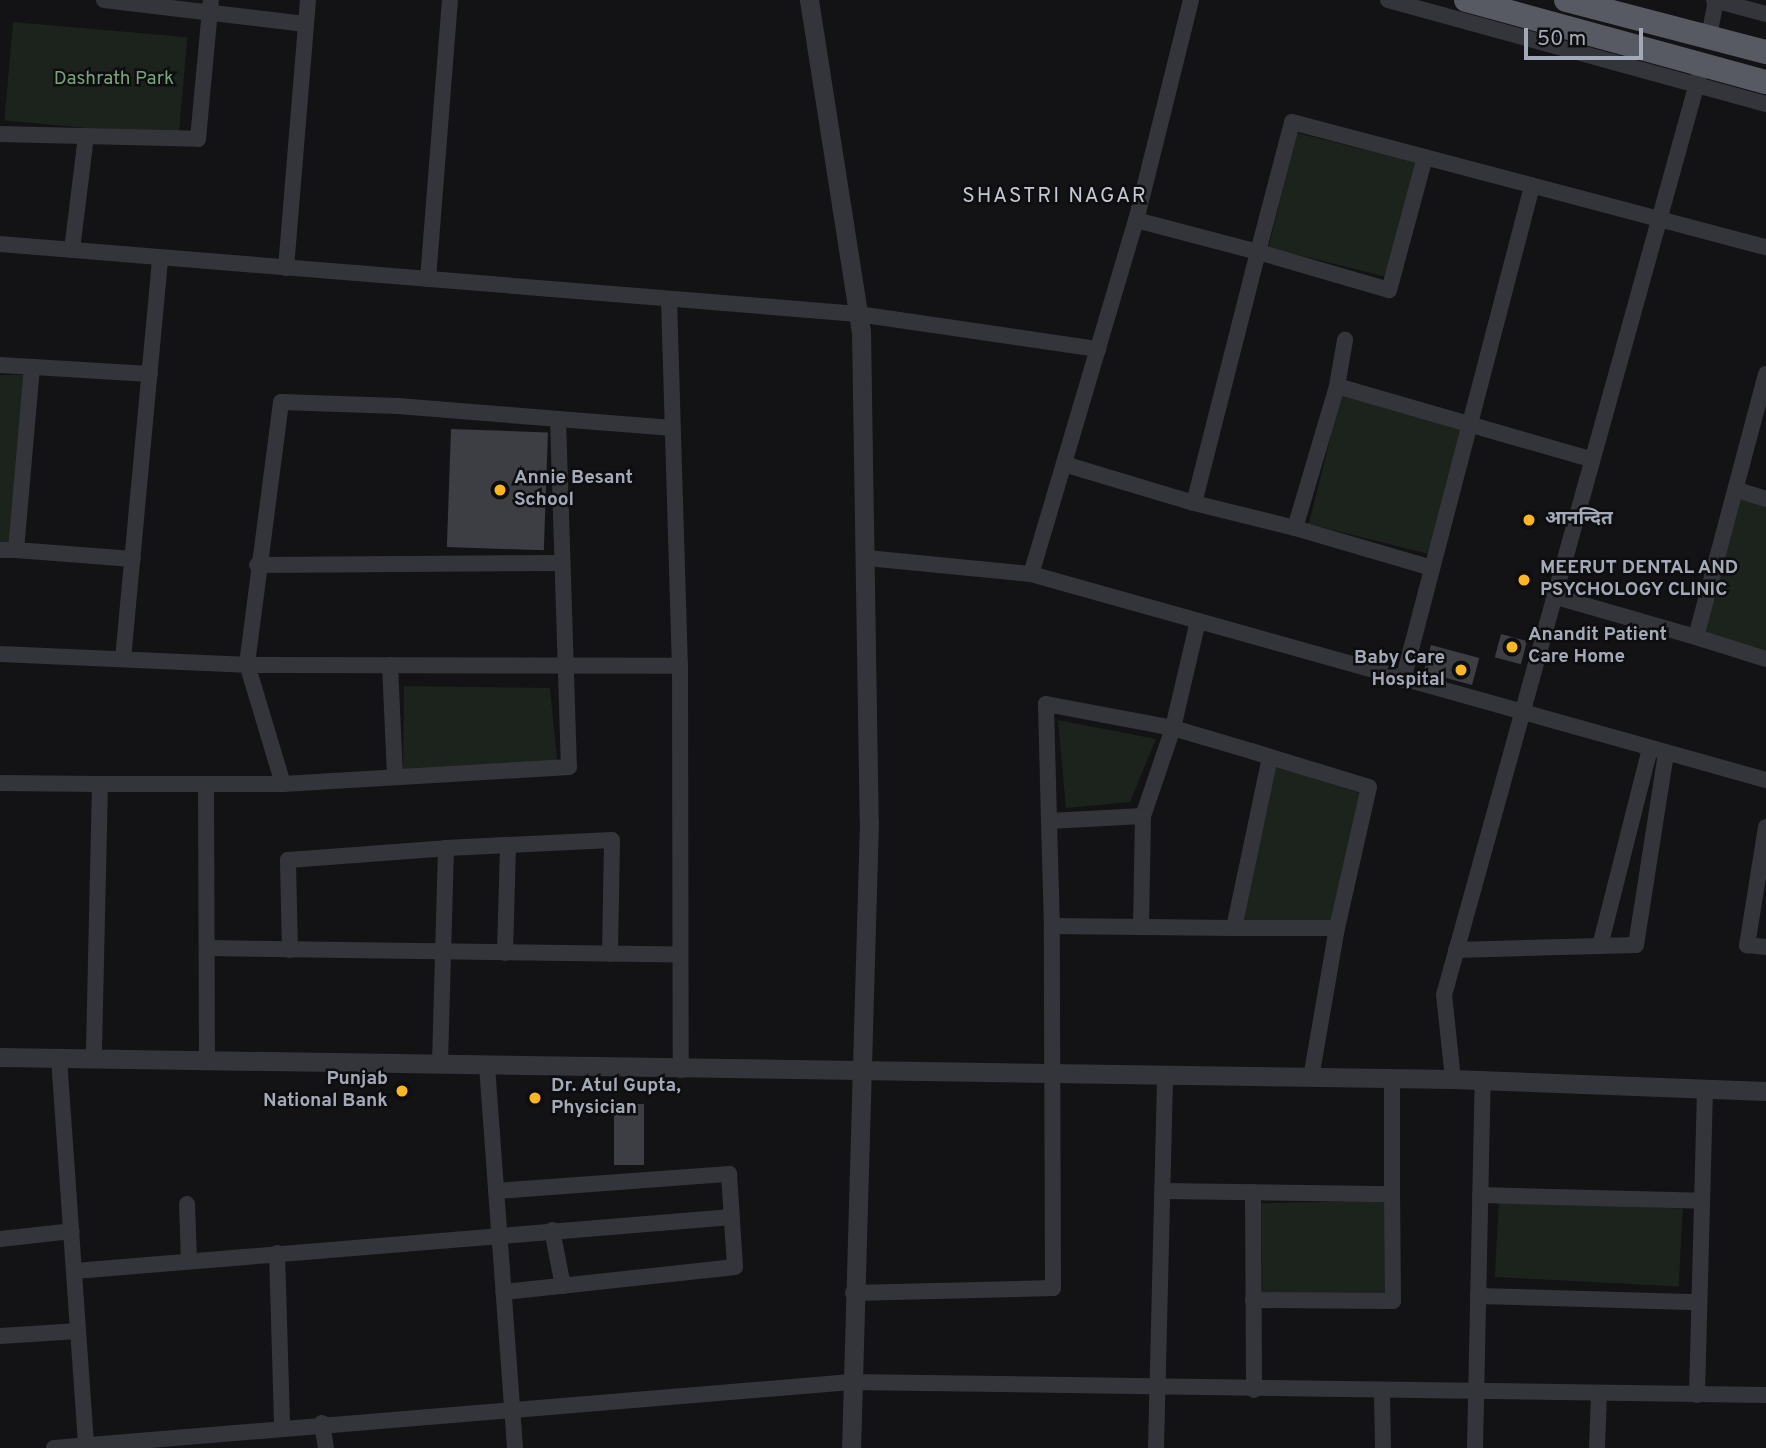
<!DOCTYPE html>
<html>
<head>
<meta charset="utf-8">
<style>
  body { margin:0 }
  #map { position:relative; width:1766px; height:1448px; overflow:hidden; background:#131315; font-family:Overpass,"Noto Sans Devanagari",sans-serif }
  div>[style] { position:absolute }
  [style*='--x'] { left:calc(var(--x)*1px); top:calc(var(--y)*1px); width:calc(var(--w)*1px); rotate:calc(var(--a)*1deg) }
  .green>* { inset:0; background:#1b231c; transform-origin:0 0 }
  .building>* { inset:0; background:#3c3e43; transform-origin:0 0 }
  .minor>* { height:16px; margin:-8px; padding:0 8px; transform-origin:8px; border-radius:8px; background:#34353a }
  .tertiary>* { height:19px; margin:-9.5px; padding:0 9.5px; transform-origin:9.5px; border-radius:9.5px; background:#34353a }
  .trunk>* { height:24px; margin:-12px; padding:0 12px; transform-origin:12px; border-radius:12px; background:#575a63 }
  .dots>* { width:19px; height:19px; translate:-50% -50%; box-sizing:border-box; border:4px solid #0e0e10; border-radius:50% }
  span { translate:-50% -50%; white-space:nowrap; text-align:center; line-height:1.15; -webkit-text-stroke:5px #0e0e10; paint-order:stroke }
  .park-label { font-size:19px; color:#78a47b }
  .poi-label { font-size:19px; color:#a3a9b7; font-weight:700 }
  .left { translate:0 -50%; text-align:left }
  .right { translate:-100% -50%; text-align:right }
  .neighbourhood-label { font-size:21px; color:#c5c8d2; letter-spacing:2px }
  .scale { position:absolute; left:1524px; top:28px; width:119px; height:32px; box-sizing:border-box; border:4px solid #a3a9b7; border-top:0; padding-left:9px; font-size:21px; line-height:24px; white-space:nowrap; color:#a3a9b7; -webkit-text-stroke:5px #0e0e10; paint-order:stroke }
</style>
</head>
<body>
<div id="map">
  <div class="green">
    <div style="left:13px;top:22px;width:175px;height:99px;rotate:5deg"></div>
    <div style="left:1297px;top:133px;width:124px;height:118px;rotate:14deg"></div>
    <div style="clip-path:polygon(0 375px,25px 375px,9px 542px,0 542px)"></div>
    <div style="left:1341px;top:395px;width:127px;height:133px;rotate:14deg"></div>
    <div style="clip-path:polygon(1741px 499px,1766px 507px,1766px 650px,1705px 632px)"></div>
    <div style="clip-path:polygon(404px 686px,550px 688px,557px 760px,403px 770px)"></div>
    <div style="clip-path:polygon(1058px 720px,1156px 739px,1130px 802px,1066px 808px)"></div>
    <div style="clip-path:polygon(1275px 765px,1362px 794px,1331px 922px,1243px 921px)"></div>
    <div style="left:1499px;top:1199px;width:184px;height:78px;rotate:3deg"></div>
    <div style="left:1386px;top:1201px;width:94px;height:125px;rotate:89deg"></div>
  </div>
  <div class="building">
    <div style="left:451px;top:429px;width:97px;height:118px;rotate:2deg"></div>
    <div style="left:1501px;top:634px;width:27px;height:24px;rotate:15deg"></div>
    <div style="left:1431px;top:645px;width:50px;height:28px;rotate:15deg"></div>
    <div style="left:614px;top:1104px;width:30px;height:61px"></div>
  </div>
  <div class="minor">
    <div style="--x:104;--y:0;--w:203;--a:6.8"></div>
    <div style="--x:1191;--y:0;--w:227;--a:104"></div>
    <div style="--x:1136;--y:220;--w:369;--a:106.5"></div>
    <div style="--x:1031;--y:574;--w:763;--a:15.66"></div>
    <div style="--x:1388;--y:0;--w:392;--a:15.4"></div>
    <div style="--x:1714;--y:0;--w:54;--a:15.1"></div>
    <div style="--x:1709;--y:36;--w:37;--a:-79"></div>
    <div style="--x:0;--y:134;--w:198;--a:1.4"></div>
    <div style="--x:198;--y:139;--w:140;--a:-84.7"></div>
    <div style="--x:1425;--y:157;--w:138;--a:105.1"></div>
    <div style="--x:1389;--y:290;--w:136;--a:-163.8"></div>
    <div style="--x:1258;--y:252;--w:134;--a:-75.3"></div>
    <div style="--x:1292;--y:122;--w:490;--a:14.8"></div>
    <div style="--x:1136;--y:220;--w:126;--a:14.7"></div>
    <div style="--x:1258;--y:252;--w:259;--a:104.3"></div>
    <div style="--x:1194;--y:503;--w:104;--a:13.9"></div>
    <div style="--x:0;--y:244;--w:861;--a:4.66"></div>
    <div style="--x:858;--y:314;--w:243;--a:8.3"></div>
    <div style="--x:72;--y:250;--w:115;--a:-83"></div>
    <div style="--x:286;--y:268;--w:269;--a:-85.3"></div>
    <div style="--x:428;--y:279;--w:280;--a:-85.5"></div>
    <div style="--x:669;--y:299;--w:367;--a:88.3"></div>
    <div style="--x:680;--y:666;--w:404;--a:89.9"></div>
    <div style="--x:0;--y:365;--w:150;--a:3.4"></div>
    <div style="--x:1766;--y:374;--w:272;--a:104.9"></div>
    <div style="--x:1696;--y:637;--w:73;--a:17.4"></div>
    <div style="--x:1337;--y:386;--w:47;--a:-80.1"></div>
    <div style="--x:558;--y:419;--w:348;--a:88.2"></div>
    <div style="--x:569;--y:767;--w:287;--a:176.6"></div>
    <div style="--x:283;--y:784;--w:125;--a:-106.7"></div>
    <div style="--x:247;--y:664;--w:264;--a:-82.6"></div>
    <div style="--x:281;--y:402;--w:117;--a:2"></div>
    <div style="--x:398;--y:406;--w:161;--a:4.6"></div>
    <div style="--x:558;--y:419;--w:115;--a:4.5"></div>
    <div style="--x:1064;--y:464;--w:136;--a:16.7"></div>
    <div style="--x:1737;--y:490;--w:30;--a:17"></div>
    <div style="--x:0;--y:550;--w:16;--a:0"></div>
    <div style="--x:16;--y:550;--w:184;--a:-85"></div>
    <div style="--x:16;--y:550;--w:117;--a:4.4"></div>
    <div style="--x:867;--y:558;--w:165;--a:5.6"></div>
    <div style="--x:257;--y:565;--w:304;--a:-0.4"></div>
    <div style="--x:1432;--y:568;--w:143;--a:-163.7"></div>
    <div style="--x:1295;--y:528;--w:148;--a:-73.5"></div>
    <div style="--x:1337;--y:386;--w:263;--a:16.1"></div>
    <div style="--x:1553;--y:596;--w:149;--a:16"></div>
    <div style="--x:1198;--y:621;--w:110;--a:103.2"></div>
    <div style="--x:1173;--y:728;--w:81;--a:16.4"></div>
    <div style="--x:1251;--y:751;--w:123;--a:17"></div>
    <div style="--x:1369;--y:787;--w:145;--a:102.8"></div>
    <div style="--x:1337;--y:928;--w:103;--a:180"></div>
    <div style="--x:1234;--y:928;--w:175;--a:-78.1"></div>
    <div style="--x:0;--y:654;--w:257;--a:2.5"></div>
    <div style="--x:257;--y:665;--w:423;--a:0.1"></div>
    <div style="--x:123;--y:659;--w:403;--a:-84.7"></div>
    <div style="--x:390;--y:665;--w:112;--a:87.4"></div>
    <div style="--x:1403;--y:680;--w:511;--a:-75.36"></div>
    <div style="--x:1046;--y:704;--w:129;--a:10.7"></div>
    <div style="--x:1173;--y:728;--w:93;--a:108.8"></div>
    <div style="--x:1143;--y:816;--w:94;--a:177"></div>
    <div style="--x:1049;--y:821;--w:117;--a:-91.5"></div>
    <div style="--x:0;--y:783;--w:100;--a:0.6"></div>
    <div style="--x:100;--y:784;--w:274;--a:91.3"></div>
    <div style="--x:100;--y:784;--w:183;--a:0"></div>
    <div style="--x:206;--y:784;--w:277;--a:89.8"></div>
    <div style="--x:1049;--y:821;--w:105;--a:88.4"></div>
    <div style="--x:1052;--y:926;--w:182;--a:0.6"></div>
    <div style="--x:1766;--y:827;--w:120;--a:99.1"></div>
    <div style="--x:1747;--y:945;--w:19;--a:6"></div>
    <div style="--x:446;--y:848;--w:166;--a:-2.8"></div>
    <div style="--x:612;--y:840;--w:114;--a:91"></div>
    <div style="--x:1141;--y:927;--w:111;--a:-89"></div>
    <div style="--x:1600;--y:946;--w:203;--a:-75.8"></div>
    <div style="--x:207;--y:948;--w:473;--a:0.8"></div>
    <div style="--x:290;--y:950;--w:90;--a:-91.3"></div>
    <div style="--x:288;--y:860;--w:158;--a:-4.3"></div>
    <div style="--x:446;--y:848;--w:216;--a:91.6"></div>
    <div style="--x:1456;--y:950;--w:180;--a:-1.6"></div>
    <div style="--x:1636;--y:945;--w:193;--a:-81.1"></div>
    <div style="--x:505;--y:953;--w:108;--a:-88.4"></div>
    <div style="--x:59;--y:1058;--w:388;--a:86"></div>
    <div style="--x:487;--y:1066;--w:383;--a:85.8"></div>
    <div style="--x:1311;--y:1078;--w:152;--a:-80.2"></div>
    <div style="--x:1453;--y:1079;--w:84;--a:-96.1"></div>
    <div style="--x:1444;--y:995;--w:965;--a:-74.49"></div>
    <div style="--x:496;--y:1191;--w:234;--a:-4.2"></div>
    <div style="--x:729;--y:1174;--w:93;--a:86.3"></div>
    <div style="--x:735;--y:1267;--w:233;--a:173.8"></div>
    <div style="--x:1163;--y:1191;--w:229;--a:0.8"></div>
    <div style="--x:1392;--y:1194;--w:115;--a:-90"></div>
    <div style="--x:1253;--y:1192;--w:198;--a:89.7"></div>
    <div style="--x:1480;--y:1195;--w:222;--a:1.5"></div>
    <div style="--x:187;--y:1204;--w:56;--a:88"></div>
    <div style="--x:552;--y:1230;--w:57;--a:78.9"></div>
    <div style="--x:0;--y:1239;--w:72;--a:-6.3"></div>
    <div style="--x:277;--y:1253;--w:173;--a:88.3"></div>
    <div style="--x:75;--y:1271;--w:659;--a:-4.7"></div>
    <div style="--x:853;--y:1293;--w:200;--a:-1.4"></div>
    <div style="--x:1053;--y:1288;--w:362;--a:-90.2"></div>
    <div style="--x:1478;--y:1296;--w:221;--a:1.6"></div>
    <div style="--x:1253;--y:1300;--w:140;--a:0.4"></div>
    <div style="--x:1393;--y:1301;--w:107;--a:-90.5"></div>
    <div style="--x:0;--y:1336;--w:78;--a:-3.7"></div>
    <div style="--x:1382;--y:1392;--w:56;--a:89"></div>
    <div style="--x:1697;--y:1395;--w:306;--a:-88.5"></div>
    <div style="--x:322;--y:1423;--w:25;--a:81"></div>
    <div style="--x:54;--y:1448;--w:800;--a:-4.73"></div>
    <div style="--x:851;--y:1382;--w:915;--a:0.81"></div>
    <div style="--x:1156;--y:1448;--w:371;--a:-88.6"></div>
    <div style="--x:1475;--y:1448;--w:367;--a:-88.8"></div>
    <div style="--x:1597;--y:1448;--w:54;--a:-87.9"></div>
  </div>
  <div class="tertiary">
    <div style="--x:809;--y:0;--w:335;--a:81.1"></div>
    <div style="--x:861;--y:331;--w:490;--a:89.1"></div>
    <div style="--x:869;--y:821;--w:627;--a:91.64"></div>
    <div style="--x:0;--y:1057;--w:1453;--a:0.87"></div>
    <div style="--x:1453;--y:1079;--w:313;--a:2.2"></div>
  </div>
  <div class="trunk">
    <div style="--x:1466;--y:0;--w:311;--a:15.3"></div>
    <div style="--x:1566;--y:0;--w:207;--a:14.6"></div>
  </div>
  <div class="dots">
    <div style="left:500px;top:490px;background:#ffb721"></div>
    <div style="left:1529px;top:520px;background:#ffb721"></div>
    <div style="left:1524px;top:580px;background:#ffb721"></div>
    <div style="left:1512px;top:647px;background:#ffb721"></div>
    <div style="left:1461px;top:670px;background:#ffb721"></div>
    <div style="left:402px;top:1091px;background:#ffb721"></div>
    <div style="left:535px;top:1098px;background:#ffb721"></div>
  </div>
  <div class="park-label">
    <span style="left:114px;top:80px">Dashrath Park</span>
  </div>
  <div class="poi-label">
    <span class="left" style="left:514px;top:490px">Annie Besant<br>School</span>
    <span class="left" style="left:1545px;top:520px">आनन्दित</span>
    <span class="left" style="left:1540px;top:580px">MEERUT DENTAL AND<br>PSYCHOLOGY CLINIC</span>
    <span class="left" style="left:1528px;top:647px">Anandit Patient<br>Care Home</span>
    <span class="right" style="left:1445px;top:670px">Baby Care<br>Hospital</span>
    <span class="right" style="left:388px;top:1091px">Punjab<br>National Bank</span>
    <span class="left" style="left:551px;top:1098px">Dr. Atul Gupta,<br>Physician</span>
  </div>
  <div class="neighbourhood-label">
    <span style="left:1055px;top:197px">SHASTRI NAGAR</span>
  </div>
  <div class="scale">50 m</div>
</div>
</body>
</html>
